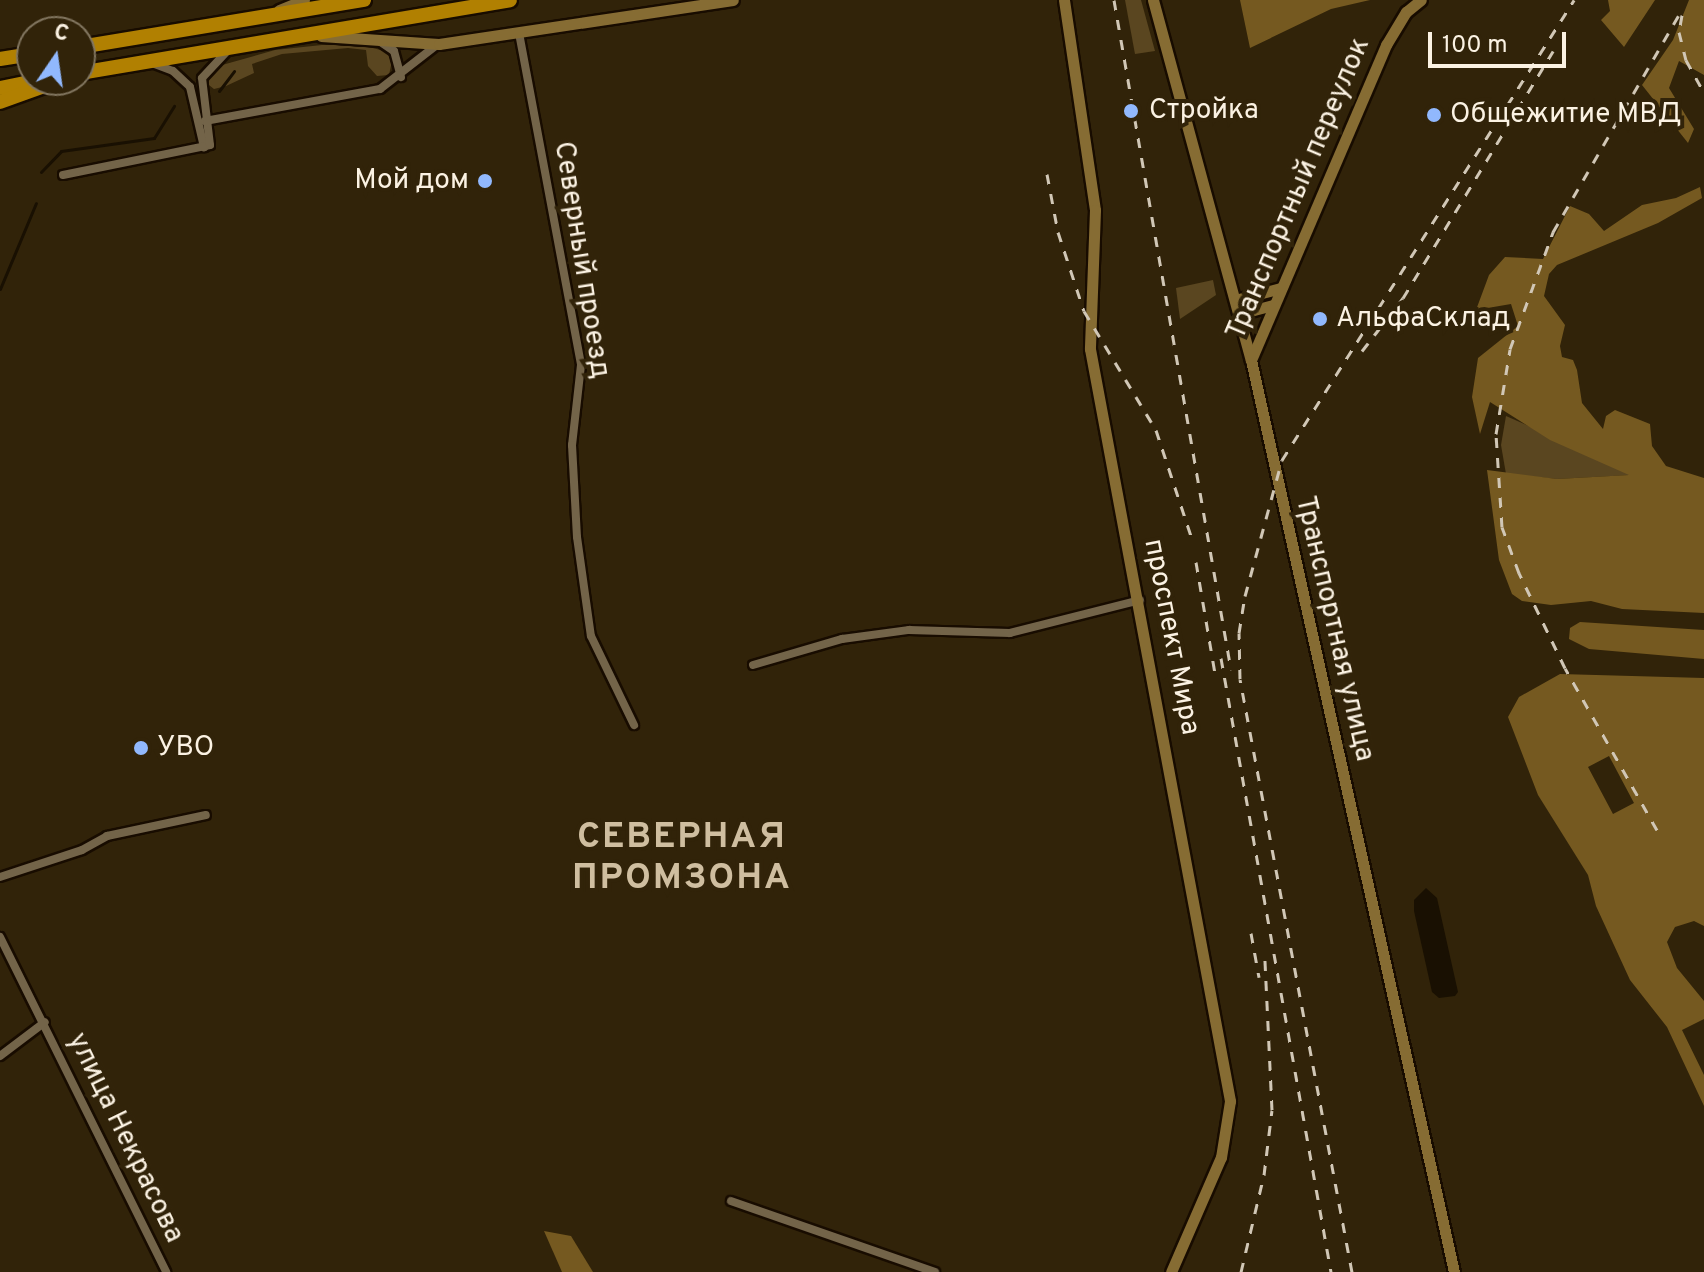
<!DOCTYPE html>
<html>
<head>
<meta charset="utf-8">
<style>
  body { margin:0 }
  #map { position:relative; width:1704px; height:1272px; overflow:hidden; background:#312309; font-family:Overpass,sans-serif }
  div>[style] { position:absolute }
  [style*='--x'] { left:calc(var(--x)*1px); top:calc(var(--y)*1px); width:calc(var(--w)*1px); rotate:calc(var(--a)*1deg) }
  .green>* { inset:0; background:#5a4620 }
  .forest>* { inset:0; background:#755920 }
  .water>* { inset:0; background:#191002 }
  .stream>* { height:3px; margin:-1.5px; padding:0 1.5px; transform-origin:1.5px; border-radius:1.5px; background:#191002 }
  .roads { filter:drop-shadow(2px 0 #180c00) drop-shadow(-2px 0 #180c00) drop-shadow(0 2px #180c00) drop-shadow(0 -2px #180c00) }
  .street>* { height:8px; margin:-4px; padding:0 4px; transform-origin:4px; border-radius:4px; background:#736449 }
  .secondary>* { height:11px; margin:-5.5px; padding:0 5.5px; transform-origin:5.5px; border-radius:5.5px; background:#866c33 }
  .highway>* { height:14px; margin:-7px; padding:0 7px; transform-origin:7px; border-radius:7px; background:#b18001 }
  .rail>* { height:3px; margin-top:-1.5px; transform-origin:0; background:repeating-linear-gradient(90deg,#d1c7b6 0 10px,transparent 0 20px) }
  .dots>* { width:22px; height:22px; translate:-50% -50%; box-sizing:border-box; border:4px solid #312309; border-radius:50% }
  span { translate:-50% -50%; white-space:nowrap; text-align:center; line-height:1.15; -webkit-text-stroke:8px #312309; paint-order:stroke }
  .poi-label { font-size:28px; color:#fbf2e3 }
  .left { translate:0 -50%; text-align:left }
  .right { translate:-100% -50%; text-align:right }
  .street-label { font-size:28px; color:#fbf2e3 }
  .district-label { font-size:36px; color:#cfbea0; font-weight:700; letter-spacing:2px }
  .north { position:absolute; left:16px; top:16px; width:80px; height:80px; box-sizing:border-box; background:#312309; border:2px solid #827660; border-radius:50%; rotate:13deg; font-size:22px; font-weight:700; line-height:32px; text-align:center; color:#fbf2e3 }
  .north::after { content:''; display:block; margin:auto; width:28px; height:36px; background:#91b8fd; clip-path:polygon(50% 0,100% 100%,50% 72%,0 100%) }
  .scale { position:absolute; left:1428px; top:32px; width:138px; height:36px; box-sizing:border-box; border:4px solid #fbf2e3; border-top:0; padding-left:10px; font-size:24px; line-height:28px; white-space:nowrap; color:#fbf2e3; -webkit-text-stroke:6px #312309; paint-order:stroke }
</style>
</head>
<body>
<div id="map">
  <div class="green">
    <div style="clip-path:polygon(1125px 0,1141px 0,1155px 51px,1135px 54px)"></div>
    <div style="clip-path:polygon(350px 42px,388px 52px,392px 61px,389px 75px,377px 76px,368px 66px,366px 50px,348px 48px,282px 54px,252px 64px,254px 73px,226px 86px,214px 89px,205px 82px,215px 67px,275px 50px)"></div>
    <div style="clip-path:polygon(1213px 280px,1216px 295px,1180px 319px,1176px 288px)"></div>
    <div style="clip-path:polygon(1506px 416px,1610px 462px,1631px 475px,1557px 479px,1506px 474px,1501px 445px)"></div>
  </div>
  <div class="forest">
    <div style="clip-path:polygon(1240px 0,1370px 0,1331px 9px,1250px 48px)"></div>
    <div style="clip-path:polygon(1608px 0,1655px 0,1624px 47px,1601px 20px,1610px 11px)"></div>
    <div style="clip-path:polygon(1689px 0,1704px 0,1704px 75px,1679px 61px,1669px 88px,1694px 129px,1688px 143px,1642px 85px,1673px 40px)"></div>
    <div style="clip-path:polygon(1700px 187px,1702px 198px,1658px 223px,1557px 265px,1549px 274px,1544px 296px,1565px 325px,1560px 346px,1562px 357px,1573px 360px,1577px 370px,1582px 403px,1603px 429px,1606px 416px,1615px 410px,1650px 424px,1652px 446px,1666px 466px,1704px 478px,1704px 613px,1622px 609px,1591px 601px,1551px 605px,1522px 601px,1512px 594px,1499px 560px,1487px 470px,1557px 479px,1629px 475px,1550px 440px,1490px 402px,1480px 434px,1472px 397px,1478px 358px,1518px 326px,1511px 304px,1476px 310px,1489px 275px,1505px 257px,1543px 259px,1570px 206px,1589px 214px,1604px 231px,1642px 205px,1676px 198px)"></div>
    <div style="clip-path:polygon(1580px 622px,1704px 630px,1704px 659px,1589px 649px,1569px 639px,1570px 628px)"></div>
    <div style="clip-path:polygon(evenodd,1560px 674px,1704px 678px,1704px 926px,1694px 921px,1675px 927px,1667px 942px,1677px 968px,1704px 1001px,1704px 1019px,1682px 1030px,1704px 1075px,1704px 1106px,1667px 1027px,1630px 980px,1596px 906px,1588px 875px,1538px 795px,1508px 717px,1519px 697px,1560px 674px,1609px 756px,1634px 803px,1613px 814px,1588px 767px,1609px 756px)"></div>
    <div style="clip-path:polygon(544px 1231px,571px 1236px,593px 1272px,562px 1272px)"></div>
  </div>
  <div class="water">
    <div style="clip-path:polygon(1426px 888px,1437px 898px,1458px 992px,1455px 996px,1439px 998px,1432px 992px,1414px 911px,1414px 900px)"></div>
  </div>
  <div class="stream">
    <div style="--x:219;--y:91;--w:25;--a:-53"></div>
    <div style="--x:41;--y:172;--w:29;--a:-46"></div>
    <div style="--x:61;--y:151;--w:94;--a:-8"></div>
    <div style="--x:154;--y:138;--w:38;--a:-58"></div>
    <div style="--x:0;--y:289;--w:93;--a:-67.3"></div>
  </div>
  <div class="roads">
    <div class="street">
      <div style="--x:519;--y:33;--w:338;--a:79.4"></div>
      <div style="--x:581;--y:365;--w:81;--a:96.4"></div>
      <div style="--x:572;--y:445;--w:92;--a:86.9"></div>
      <div style="--x:577;--y:537;--w:100;--a:82"></div>
      <div style="--x:591;--y:636;--w:99;--a:64.2"></div>
      <div style="--x:379;--y:41;--w:18;--a:34"></div>
      <div style="--x:394;--y:51;--w:27;--a:75"></div>
      <div style="--x:152;--y:63;--w:22;--a:21"></div>
      <div style="--x:173;--y:71;--w:23;--a:43"></div>
      <div style="--x:190;--y:87;--w:62;--a:76.9"></div>
      <div style="--x:205;--y:121;--w:178;--a:-10.4"></div>
      <div style="--x:380;--y:89;--w:73;--a:-37.8"></div>
      <div style="--x:63;--y:175;--w:150;--a:-11.5"></div>
      <div style="--x:210;--y:145;--w:67;--a:-96.8"></div>
      <div style="--x:202;--y:78;--w:37;--a:-47"></div>
      <div style="--x:753;--y:665;--w:93;--a:-16.3"></div>
      <div style="--x:842;--y:639;--w:68;--a:-7.7"></div>
      <div style="--x:909;--y:630;--w:101;--a:1.7"></div>
      <div style="--x:1010;--y:633;--w:134;--a:-14.2"></div>
      <div style="--x:0;--y:877;--w:86;--a:-18.2"></div>
      <div style="--x:82;--y:850;--w:29;--a:-29"></div>
      <div style="--x:107;--y:836;--w:101;--a:-12"></div>
      <div style="--x:0;--y:937;--w:374;--a:63.6"></div>
      <div style="--x:0;--y:1056;--w:56;--a:-37.1"></div>
      <div style="--x:731;--y:1201;--w:216;--a:19.2"></div>
    </div>
    <div class="secondary">
      <div style="--x:1064;--y:0;--w:212;--a:81.6"></div>
      <div style="--x:1095;--y:210;--w:139;--a:92.1"></div>
      <div style="--x:1090;--y:349;--w:765;--a:79.45"></div>
      <div style="--x:1230;--y:1101;--w:57;--a:99.1"></div>
      <div style="--x:1221;--y:1157;--w:125;--a:113.5"></div>
      <div style="--x:1153;--y:0;--w:373;--a:74.8"></div>
      <div style="--x:1251;--y:360;--w:934;--a:77.45"></div>
      <div style="--x:279;--y:10;--w:27;--a:-22"></div>
      <div style="--x:321;--y:36;--w:118;--a:3.9"></div>
      <div style="--x:439;--y:44;--w:297;--a:-8.5"></div>
      <div style="--x:1235;--y:300;--w:48;--a:-14.6"></div>
      <div style="--x:1239;--y:314;--w:35;--a:-15"></div>
      <div style="--x:1251;--y:360;--w:343;--a:-66.8"></div>
      <div style="--x:1386;--y:45;--w:39;--a:-59"></div>
      <div style="--x:1406;--y:12;--w:19;--a:-39"></div>
    </div>
    <div class="highway">
      <div style="--x:80;--y:47;--w:288;--a:-9.4"></div>
      <div style="--x:0;--y:59;--w:32;--a:-9"></div>
      <div style="--x:80;--y:73;--w:436;--a:-9.6"></div>
      <div style="--x:0;--y:88;--w:41;--a:-11.3"></div>
      <div style="--x:0;--y:102;--w:65;--a:-19.8"></div>
    </div>
  </div>
  <div class="rail">
    <div style="--x:1114;--y:0;--w:680;--a:80.09"></div>
    <div style="--x:1682;--y:15;--w:17;--a:100"></div>
    <div style="--x:1679;--y:32;--w:29;--a:76"></div>
    <div style="--x:1686;--y:60;--w:38;--a:61"></div>
    <div style="--x:1047;--y:174;--w:59;--a:79.3"></div>
    <div style="--x:1058;--y:232;--w:83;--a:71.8"></div>
    <div style="--x:1084;--y:311;--w:139;--a:58.8"></div>
    <div style="--x:1156;--y:430;--w:115;--a:71.7"></div>
    <div style="--x:1362;--y:351;--w:67;--a:-52.3"></div>
    <div style="--x:1403;--y:298;--w:289;--a:-58.7"></div>
    <div style="--x:1196;--y:562;--w:113;--a:80.3"></div>
    <div style="--x:1221;--y:658;--w:624;--a:79.84"></div>
    <div style="--x:1657;--y:830;--w:186;--a:-119.6"></div>
    <div style="--x:1565;--y:668;--w:106;--a:-115.8"></div>
    <div style="--x:1519;--y:573;--w:49;--a:-110.3"></div>
    <div style="--x:1502;--y:527;--w:93;--a:-93.7"></div>
    <div style="--x:1496;--y:434;--w:86;--a:-80.6"></div>
    <div style="--x:1510;--y:349;--w:125;--a:-69.8"></div>
    <div style="--x:1553;--y:232;--w:259;--a:-59.9"></div>
    <div style="--x:1251;--y:933;--w:45;--a:79.7"></div>
    <div style="--x:1241;--y:1272;--w:100;--a:-76.7"></div>
    <div style="--x:1264;--y:1175;--w:65;--a:-83"></div>
    <div style="--x:1272;--y:1110;--w:150;--a:-92.7"></div>
    <div style="--x:1352;--y:1272;--w:603;--a:-100.7"></div>
    <div style="--x:1240;--y:679;--w:46;--a:-91.2"></div>
    <div style="--x:1239;--y:633;--w:37;--a:-81"></div>
    <div style="--x:1245;--y:596;--w:141;--a:-74.8"></div>
    <div style="--x:1282;--y:460;--w:545;--a:-57.59"></div>
  </div>
  <div class="dots">
    <div style="left:1131px;top:111px;background:#91b8fd"></div>
    <div style="left:1434px;top:115px;background:#91b8fd"></div>
    <div style="left:485px;top:181px;background:#91b8fd"></div>
    <div style="left:1320px;top:319px;background:#91b8fd"></div>
    <div style="left:141px;top:748px;background:#91b8fd"></div>
  </div>
  <div class="poi-label">
    <span class="left" style="left:1149px;top:111px">Стройка</span>
    <span class="left" style="left:1450px;top:115px">Общежитие МВД</span>
    <span class="right" style="left:469px;top:181px">Мой дом</span>
    <span class="left" style="left:1336px;top:319px">АльфаСклад</span>
    <span class="left" style="left:157px;top:748px">УВО</span>
  </div>
  <div class="street-label">
    <span style="left:1299px;top:189px;rotate:-67deg">Транспортный переулок</span>
    <span style="left:581px;top:260px;rotate:81deg">Северный проезд</span>
    <span style="left:1334px;top:629px;rotate:77deg">Транспортная улица</span>
    <span style="left:1171px;top:637px;rotate:79deg">проспект Мира</span>
    <span style="left:125px;top:1138px;rotate:64deg">улица Некрасова</span>
  </div>
  <div class="district-label">
    <span style="left:682px;top:859px">СЕВЕРНАЯ<br>ПРОМЗОНА</span>
  </div>
  <div class="north">С</div>
  <div class="scale">100 m</div>
</div>
</body>
</html>
